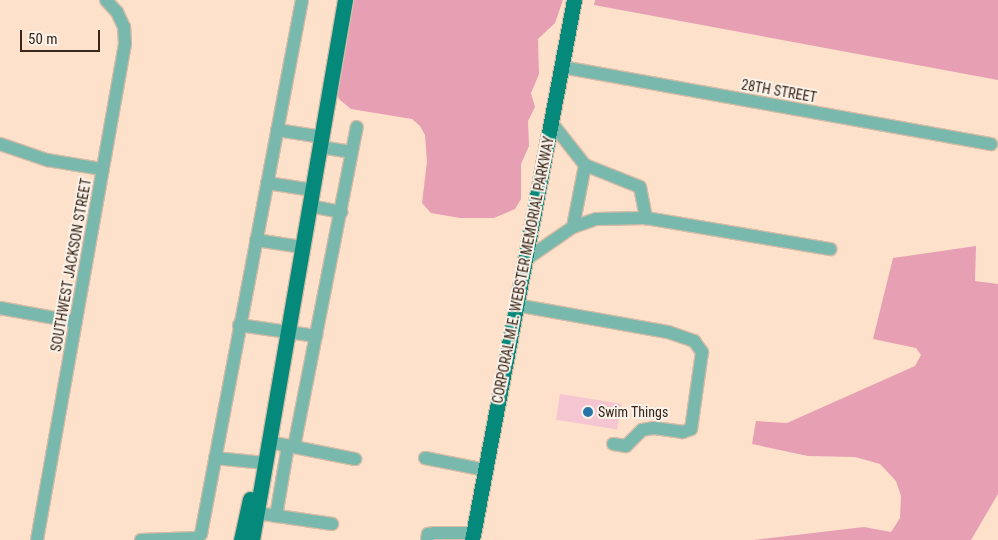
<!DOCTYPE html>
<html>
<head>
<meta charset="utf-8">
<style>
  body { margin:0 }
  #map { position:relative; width:998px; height:540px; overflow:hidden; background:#fde1ca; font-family:"Roboto Condensed",sans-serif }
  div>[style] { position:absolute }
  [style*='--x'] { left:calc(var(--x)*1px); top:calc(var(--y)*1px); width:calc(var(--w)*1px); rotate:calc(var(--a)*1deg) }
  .green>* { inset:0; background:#f5c5d1; transform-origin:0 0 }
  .forest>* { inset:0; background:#e79fb3 }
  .roads { filter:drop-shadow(1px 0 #d6bca7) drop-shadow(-1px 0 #d6bca7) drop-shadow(0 1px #d6bca7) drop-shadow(0 -1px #d6bca7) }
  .minor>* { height:12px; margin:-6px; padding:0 6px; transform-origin:6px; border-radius:6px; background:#79b8ac }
  .major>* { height:15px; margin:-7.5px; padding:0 7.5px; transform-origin:7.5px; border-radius:7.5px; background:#04897a }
  .dots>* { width:14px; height:14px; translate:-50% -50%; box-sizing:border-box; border:2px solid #fbf2ea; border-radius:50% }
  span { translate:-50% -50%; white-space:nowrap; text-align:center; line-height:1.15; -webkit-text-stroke:4px #fbf2ea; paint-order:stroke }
  .street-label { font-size:14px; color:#392719 }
  .poi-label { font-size:14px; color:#392719 }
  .left { translate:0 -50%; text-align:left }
  .scale { position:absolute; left:20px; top:30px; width:80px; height:22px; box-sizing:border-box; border:2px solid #392719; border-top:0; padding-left:6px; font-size:15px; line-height:18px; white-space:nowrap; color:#392719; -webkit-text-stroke:4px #fbf2ea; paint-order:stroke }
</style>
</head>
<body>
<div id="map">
  <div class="green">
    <div style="left:560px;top:394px;width:62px;height:26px;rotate:9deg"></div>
  </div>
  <div class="forest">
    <div style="clip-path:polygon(354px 0,563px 0,555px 23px,538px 39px,539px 74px,531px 93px,535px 107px,528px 121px,529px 146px,521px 164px,521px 199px,515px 209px,494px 218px,460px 218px,431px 213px,422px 203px,427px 162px,425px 135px,420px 126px,412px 119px,351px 109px,340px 100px,337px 95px)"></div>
    <div style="clip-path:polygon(595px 0,998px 0,998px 80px,594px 5px)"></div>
    <div style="clip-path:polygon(976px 246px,975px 281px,998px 284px,998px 494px,971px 540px,754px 540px,864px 527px,891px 532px,900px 518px,901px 496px,896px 481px,880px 464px,855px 457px,808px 456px,752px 444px,756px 421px,787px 423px,915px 366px,921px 355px,916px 348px,873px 339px,893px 258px)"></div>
  </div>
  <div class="roads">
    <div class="minor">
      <div style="--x:562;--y:67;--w:436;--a:10.2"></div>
      <div style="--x:551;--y:122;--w:55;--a:51.7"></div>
      <div style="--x:585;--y:165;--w:59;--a:21.8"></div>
      <div style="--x:640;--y:187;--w:32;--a:79"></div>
      <div style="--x:277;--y:130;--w:46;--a:8.8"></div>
      <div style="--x:0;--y:144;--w:50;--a:18.8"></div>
      <div style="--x:47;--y:160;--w:56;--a:9.3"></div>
      <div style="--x:320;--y:147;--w:32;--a:9"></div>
      <div style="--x:267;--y:183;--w:46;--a:8.8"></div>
      <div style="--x:310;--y:206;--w:32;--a:11"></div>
      <div style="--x:573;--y:227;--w:63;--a:-79"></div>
      <div style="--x:256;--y:240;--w:47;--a:8.7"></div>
      <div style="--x:525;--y:260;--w:58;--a:-34.5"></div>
      <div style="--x:573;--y:227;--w:24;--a:-19"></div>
      <div style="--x:596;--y:219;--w:50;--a:-1.1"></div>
      <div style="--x:646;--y:218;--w:187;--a:9.6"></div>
      <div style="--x:516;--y:305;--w:154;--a:10.1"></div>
      <div style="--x:668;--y:332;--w:28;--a:19"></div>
      <div style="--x:694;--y:341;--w:14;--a:54"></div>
      <div style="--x:702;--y:352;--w:78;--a:98.1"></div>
      <div style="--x:691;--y:429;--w:9;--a:159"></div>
      <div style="--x:683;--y:432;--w:29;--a:-172"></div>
      <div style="--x:654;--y:428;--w:12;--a:171"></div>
      <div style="--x:642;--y:430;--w:23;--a:135"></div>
      <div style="--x:626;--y:446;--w:13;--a:-171"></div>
      <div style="--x:0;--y:308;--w:77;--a:10.4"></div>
      <div style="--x:239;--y:325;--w:78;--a:8.1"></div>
      <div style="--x:269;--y:442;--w:88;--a:11.2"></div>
      <div style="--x:294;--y:447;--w:326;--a:-78.9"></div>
      <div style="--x:215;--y:458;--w:50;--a:5.7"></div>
      <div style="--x:425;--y:458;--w:61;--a:11.3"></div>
      <div style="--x:257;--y:513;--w:76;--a:8.3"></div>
      <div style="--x:276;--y:516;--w:71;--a:-80.3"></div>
      <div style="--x:37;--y:540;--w:504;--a:-79.94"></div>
      <div style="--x:125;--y:44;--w:17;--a:-93"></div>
      <div style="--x:124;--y:27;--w:17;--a:-115"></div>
      <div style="--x:117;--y:12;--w:16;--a:-133"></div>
      <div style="--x:141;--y:540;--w:56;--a:-2"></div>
      <div style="--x:197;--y:538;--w:6;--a:-45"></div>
      <div style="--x:201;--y:534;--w:543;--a:-79.29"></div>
      <div style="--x:427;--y:540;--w:6;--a:-81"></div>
      <div style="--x:428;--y:534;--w:7;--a:-8"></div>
      <div style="--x:435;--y:533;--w:39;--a:0"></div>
    </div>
    <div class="major">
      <div style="--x:241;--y:540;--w:42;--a:-77.6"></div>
      <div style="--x:252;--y:540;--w:548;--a:-80.23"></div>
      <div style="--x:472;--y:540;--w:550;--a:-79.3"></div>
    </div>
  </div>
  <div class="dots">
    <div style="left:588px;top:412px;background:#2775a7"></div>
  </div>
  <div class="street-label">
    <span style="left:779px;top:91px;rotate:10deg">28TH STREET</span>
    <span style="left:71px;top:265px;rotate:-80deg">SOUTHWEST JACKSON STREET</span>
    <span style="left:523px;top:270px;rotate:-79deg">CORPORAL M.E. WEBSTER MEMORIAL PARKWAY</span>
  </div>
  <div class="poi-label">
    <span class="left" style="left:598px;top:412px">Swim Things</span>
  </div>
  <div class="scale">50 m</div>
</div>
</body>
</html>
